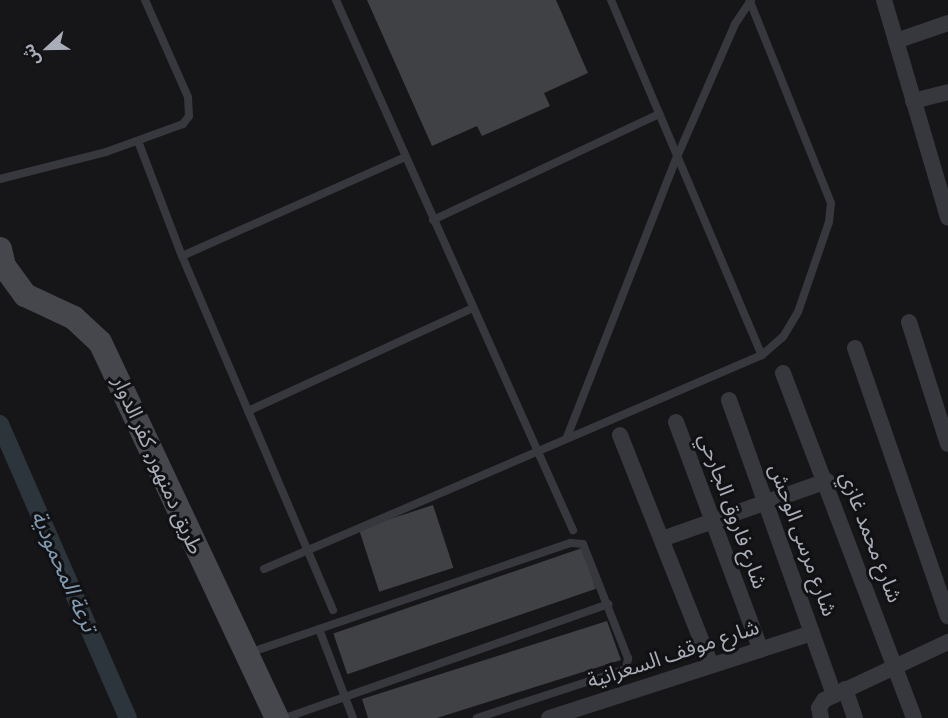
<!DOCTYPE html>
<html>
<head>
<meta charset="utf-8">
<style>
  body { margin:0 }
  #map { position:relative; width:948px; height:718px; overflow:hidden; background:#161618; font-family:Signika,"Noto Sans Arabic",sans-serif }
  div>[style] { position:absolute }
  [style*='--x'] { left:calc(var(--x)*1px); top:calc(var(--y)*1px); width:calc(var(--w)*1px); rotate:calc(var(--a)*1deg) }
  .canal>* { height:18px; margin:-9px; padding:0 9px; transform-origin:9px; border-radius:9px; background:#2c353c }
  .building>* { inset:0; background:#404145; transform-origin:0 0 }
  .lane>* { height:8px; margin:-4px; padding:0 4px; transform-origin:4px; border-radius:4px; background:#37383d }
  .street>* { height:16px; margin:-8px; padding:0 8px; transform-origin:8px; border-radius:8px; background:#37383d }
  .secondary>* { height:24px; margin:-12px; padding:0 12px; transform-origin:12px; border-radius:12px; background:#45474d }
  span { translate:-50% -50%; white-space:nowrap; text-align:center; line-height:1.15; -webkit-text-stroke:6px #111113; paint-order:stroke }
  .street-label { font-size:21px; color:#a8adb8 }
  .water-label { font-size:22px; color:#7f9bb3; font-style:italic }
  .north { position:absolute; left:18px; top:18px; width:60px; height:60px; -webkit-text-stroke:4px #111113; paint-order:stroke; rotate:248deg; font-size:16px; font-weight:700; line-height:24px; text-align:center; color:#a8adb8 }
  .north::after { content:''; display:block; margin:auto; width:21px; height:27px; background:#a8adb8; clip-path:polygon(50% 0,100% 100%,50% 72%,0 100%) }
</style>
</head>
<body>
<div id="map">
  <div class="canal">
    <div style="--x:0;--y:424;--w:321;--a:66.5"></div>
  </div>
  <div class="building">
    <div style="clip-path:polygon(367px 0,556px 0,588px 73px,544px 93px,550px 106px,482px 136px,477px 126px,432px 146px)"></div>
    <div style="left:433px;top:505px;width:66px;height:78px;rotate:72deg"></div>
    <div style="left:582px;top:548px;width:43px;height:263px;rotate:71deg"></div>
    <div style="clip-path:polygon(607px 621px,621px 660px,437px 718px,368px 718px,362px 699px)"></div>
  </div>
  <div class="lane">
    <div style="--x:336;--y:0;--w:581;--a:65.91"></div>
    <div style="--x:611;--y:0;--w:386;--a:67"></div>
    <div style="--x:138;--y:141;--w:123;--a:69.1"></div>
    <div style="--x:182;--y:256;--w:385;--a:66.9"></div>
    <div style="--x:0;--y:179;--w:109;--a:-14.3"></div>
    <div style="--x:106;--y:152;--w:82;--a:-20"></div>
    <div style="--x:183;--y:124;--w:10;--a:-53"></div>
    <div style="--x:189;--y:116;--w:19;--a:-93"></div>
    <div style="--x:188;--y:97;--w:106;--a:-113.9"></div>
    <div style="--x:433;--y:220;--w:250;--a:-25.1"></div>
    <div style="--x:182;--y:256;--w:244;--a:-23.9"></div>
    <div style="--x:248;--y:411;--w:247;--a:-24.6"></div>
    <div style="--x:567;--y:437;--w:301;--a:-68.6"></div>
    <div style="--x:677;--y:157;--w:145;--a:-66.4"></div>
    <div style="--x:735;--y:24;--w:29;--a:-56"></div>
    <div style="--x:264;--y:569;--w:542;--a:-23.25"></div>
    <div style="--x:762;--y:355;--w:28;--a:-41"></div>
    <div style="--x:783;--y:337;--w:29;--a:-59"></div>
    <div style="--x:798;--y:312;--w:95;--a:-71"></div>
    <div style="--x:829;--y:222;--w:19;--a:-84"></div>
    <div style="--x:831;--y:203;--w:218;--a:-111.9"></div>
    <div style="--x:319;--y:629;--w:95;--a:69.1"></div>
    <div style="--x:249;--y:653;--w:340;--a:-18.9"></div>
    <div style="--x:571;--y:543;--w:12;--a:5"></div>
    <div style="--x:583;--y:544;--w:123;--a:68.5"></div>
    <div style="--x:628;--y:658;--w:11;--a:100"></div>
    <div style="--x:626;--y:669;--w:157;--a:161.8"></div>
    <div style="--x:285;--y:718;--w:343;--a:-19.4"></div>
  </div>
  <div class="street">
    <div style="--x:884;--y:0;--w:227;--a:73.6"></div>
    <div style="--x:896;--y:41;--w:55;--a:-19.1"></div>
    <div style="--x:913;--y:101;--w:36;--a:-14"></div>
    <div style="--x:909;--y:322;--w:128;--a:72.3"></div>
    <div style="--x:855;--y:348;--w:284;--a:70.9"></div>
    <div style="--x:783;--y:373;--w:369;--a:69.2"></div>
    <div style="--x:729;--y:400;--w:313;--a:70.4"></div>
    <div style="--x:676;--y:422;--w:243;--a:69.6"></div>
    <div style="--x:620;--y:435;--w:247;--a:68.4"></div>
    <div style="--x:662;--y:539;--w:175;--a:-19.4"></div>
    <div style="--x:845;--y:689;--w:31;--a:71"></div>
    <div style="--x:549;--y:718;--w:276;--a:-17.9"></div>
    <div style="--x:821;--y:718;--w:10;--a:-101"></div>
    <div style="--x:819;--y:708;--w:9;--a:-58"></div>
    <div style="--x:824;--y:700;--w:137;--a:-25.1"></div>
  </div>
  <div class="secondary">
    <div style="--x:0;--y:249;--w:17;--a:77"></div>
    <div style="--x:4;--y:266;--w:36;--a:54"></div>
    <div style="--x:25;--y:295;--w:54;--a:25.1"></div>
    <div style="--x:74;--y:318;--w:35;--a:43"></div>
    <div style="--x:100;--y:342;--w:416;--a:64.8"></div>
  </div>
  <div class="street-label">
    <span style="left:158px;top:465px;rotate:66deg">طريق دمنهور, كفر الدوار</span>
    <span style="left:733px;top:511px;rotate:70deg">شارع فاروق الجارحي</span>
    <span style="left:871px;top:537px;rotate:69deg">شارع محمد غازي</span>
    <span style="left:803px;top:540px;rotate:70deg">شارع مرسى الوحش</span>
    <span style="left:673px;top:654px;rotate:-18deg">شارع موقف السعرانية</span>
  </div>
  <div class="water-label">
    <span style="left:64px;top:571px;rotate:66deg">ترعة المحمودية</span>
  </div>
  <div class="north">ش</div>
</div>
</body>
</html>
